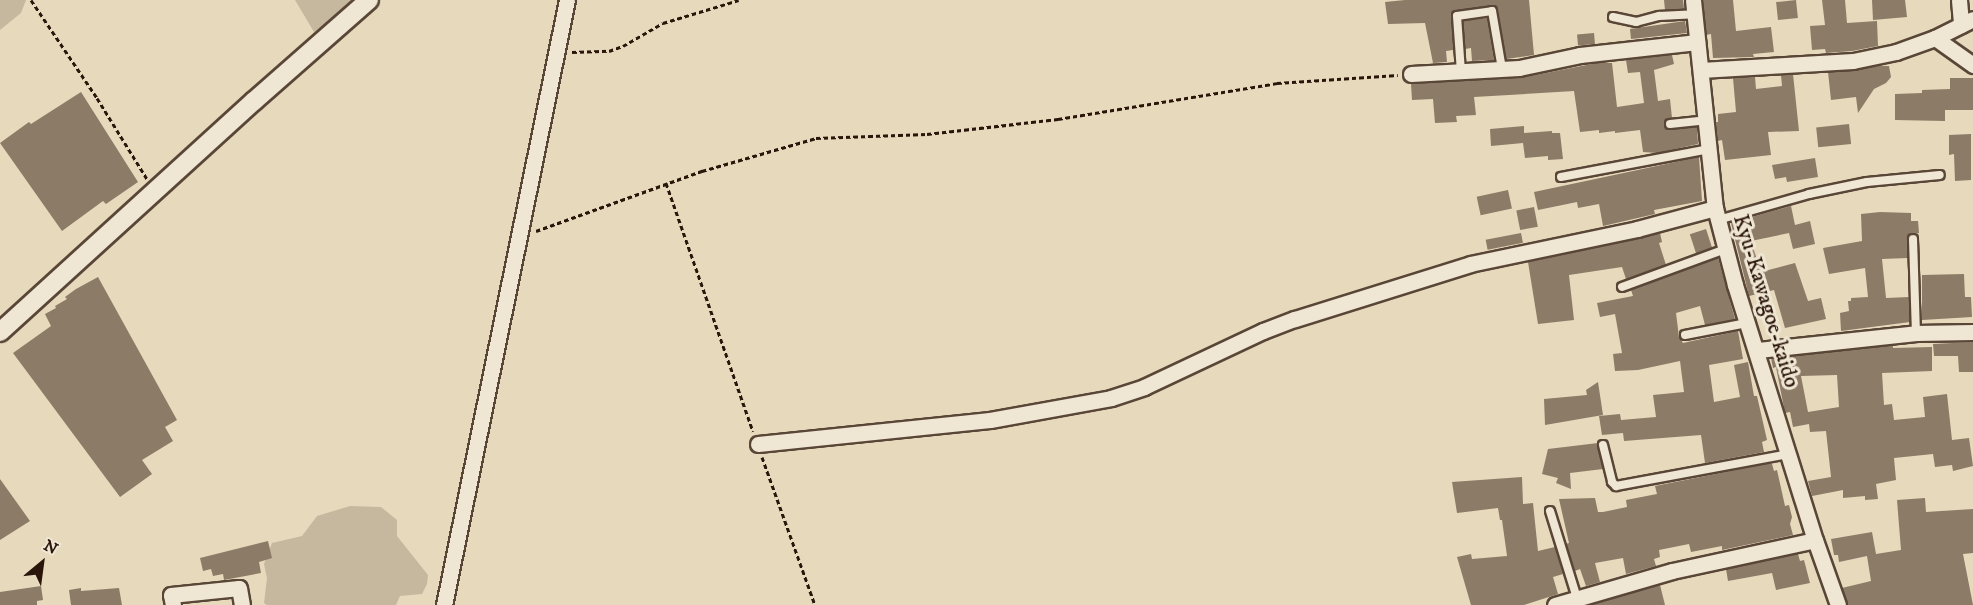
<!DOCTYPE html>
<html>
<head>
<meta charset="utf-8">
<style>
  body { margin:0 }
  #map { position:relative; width:1973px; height:605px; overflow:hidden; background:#e6d9bc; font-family:"IM FELL DW Pica",serif }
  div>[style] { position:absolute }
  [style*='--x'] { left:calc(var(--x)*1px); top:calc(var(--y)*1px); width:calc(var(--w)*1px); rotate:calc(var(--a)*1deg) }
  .green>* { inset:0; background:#c6b89e }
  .building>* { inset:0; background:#8c7b67; transform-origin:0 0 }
  .path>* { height:3px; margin-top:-1.5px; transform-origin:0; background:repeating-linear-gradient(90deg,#2a150b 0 4.5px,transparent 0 7.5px) }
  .roads { filter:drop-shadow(2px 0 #594637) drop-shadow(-2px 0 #594637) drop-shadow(0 2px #594637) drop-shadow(0 -2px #594637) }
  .service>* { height:8px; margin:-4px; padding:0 4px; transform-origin:4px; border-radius:4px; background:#efe6d3 }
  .minor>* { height:15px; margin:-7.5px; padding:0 7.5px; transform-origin:7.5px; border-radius:7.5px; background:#efe6d3 }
  .tertiary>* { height:18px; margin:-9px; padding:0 9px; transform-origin:9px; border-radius:9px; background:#efe6d3 }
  span { translate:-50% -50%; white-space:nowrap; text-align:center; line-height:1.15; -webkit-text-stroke:6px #efe6d3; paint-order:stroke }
  .street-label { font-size:22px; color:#2a150b }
  .north { position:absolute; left:12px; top:533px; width:60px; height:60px; -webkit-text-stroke:4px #efe6d3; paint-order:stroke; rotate:29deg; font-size:16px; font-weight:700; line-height:24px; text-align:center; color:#2a150b }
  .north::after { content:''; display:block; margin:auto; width:21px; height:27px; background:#2a150b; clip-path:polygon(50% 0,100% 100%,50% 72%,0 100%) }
</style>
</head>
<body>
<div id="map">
  <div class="green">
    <div style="clip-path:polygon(0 0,26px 0,21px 13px,0 30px)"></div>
    <div style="clip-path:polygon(295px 0,359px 0,343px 14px,314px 32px)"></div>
    <div style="clip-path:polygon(350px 506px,381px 507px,397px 520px,397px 536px,428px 575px,427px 584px,422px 594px,400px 596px,396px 605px,267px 605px,264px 603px,267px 578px,264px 564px,272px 543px,302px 536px,317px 516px)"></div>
  </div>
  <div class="building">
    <div style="clip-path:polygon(1405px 0,1529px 0,1534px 55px,1506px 59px,1498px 10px,1491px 5px,1453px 12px,1453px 50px,1446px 51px,1447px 62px,1433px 63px,1425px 23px,1388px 24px,1385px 2px)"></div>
    <div style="clip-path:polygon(1664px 0,1683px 0,1684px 9px,1665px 10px)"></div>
    <div style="clip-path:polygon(1703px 0,1733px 0,1736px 31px,1771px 27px,1774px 52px,1753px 54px,1754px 57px,1713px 58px,1711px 34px,1706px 35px)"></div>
    <div style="left:1796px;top:0;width:18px;height:20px;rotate:84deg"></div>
    <div style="clip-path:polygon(1822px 0,1845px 0,1847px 23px,1877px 21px,1878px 46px,1852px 51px,1826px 53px,1825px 49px,1812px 50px,1810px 26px,1825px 25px)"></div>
    <div style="clip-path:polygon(1872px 0,1905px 0,1907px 17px,1873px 20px)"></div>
    <div style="clip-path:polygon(1487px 18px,1494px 60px,1472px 61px,1471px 48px,1465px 49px,1463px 21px)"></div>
    <div style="clip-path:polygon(1685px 21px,1687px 33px,1631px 39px,1630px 29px)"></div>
    <div style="left:1594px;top:33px;width:11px;height:17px;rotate:85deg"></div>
    <div style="clip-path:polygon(1672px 55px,1674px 64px,1654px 70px,1658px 101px,1670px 99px,1672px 118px,1666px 120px,1664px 125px,1670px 130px,1697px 127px,1698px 144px,1657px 153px,1643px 152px,1640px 130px,1615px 133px,1615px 131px,1599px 133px,1599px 130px,1580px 132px,1574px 91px,1474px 97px,1476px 115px,1456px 116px,1457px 122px,1435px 123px,1433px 99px,1412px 100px,1411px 84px,1520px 78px,1597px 63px,1612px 63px,1617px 107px,1644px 103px,1640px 72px,1628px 73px,1626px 60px)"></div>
    <div style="clip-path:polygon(1879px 66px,1889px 66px,1891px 77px,1886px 83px,1874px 89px,1858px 113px,1856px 97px,1831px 100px,1828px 72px)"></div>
    <div style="clip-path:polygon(1793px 74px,1799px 131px,1768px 132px,1771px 155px,1725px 160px,1722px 140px,1718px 141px,1716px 122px,1718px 122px,1718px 114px,1736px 112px,1733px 78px,1755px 77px,1756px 89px,1782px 86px,1781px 75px)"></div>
    <div style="clip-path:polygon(1950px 78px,1973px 78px,1973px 110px,1945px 110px,1945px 121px,1895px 120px,1895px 94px,1922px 93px,1922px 90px,1950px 89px)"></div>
    <div style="clip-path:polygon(81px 92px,138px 182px,106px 204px,103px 201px,62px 231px,0 143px,29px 122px,31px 124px)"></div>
    <div style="left:1849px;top:124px;width:20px;height:33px;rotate:84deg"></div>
    <div style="clip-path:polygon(1524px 126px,1524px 133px,1552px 131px,1552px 133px,1560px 133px,1563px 159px,1548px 160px,1548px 156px,1525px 158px,1523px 143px,1491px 146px,1490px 129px)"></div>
    <div style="clip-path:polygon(1971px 134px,1971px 180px,1955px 181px,1954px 154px,1949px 155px,1949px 135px)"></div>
    <div style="clip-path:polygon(1699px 157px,1702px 201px,1654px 210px,1655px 214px,1603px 226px,1599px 204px,1578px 208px,1577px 202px,1538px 210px,1534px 192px)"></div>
    <div style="clip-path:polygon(1815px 158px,1818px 177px,1787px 182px,1786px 177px,1775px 179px,1772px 165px)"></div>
    <div style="left:1508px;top:190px;width:19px;height:32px;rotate:78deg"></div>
    <div style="clip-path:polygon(1791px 206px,1795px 225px,1810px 221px,1815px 244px,1793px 249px,1789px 233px,1751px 241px,1761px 272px,1795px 263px,1808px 301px,1821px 298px,1826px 319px,1785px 328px,1774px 290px,1749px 296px,1731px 223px)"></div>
    <div style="left:1534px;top:207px;width:20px;height:18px;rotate:79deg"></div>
    <div style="clip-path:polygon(1880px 212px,1911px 213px,1911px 221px,1918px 221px,1919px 233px,1908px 234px,1908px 258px,1882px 259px,1886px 298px,1909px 297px,1910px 322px,1841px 331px,1840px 313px,1849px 311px,1848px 301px,1851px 301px,1851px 298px,1868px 297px,1865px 268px,1829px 274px,1823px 248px,1862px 241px,1861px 214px)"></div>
    <div style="left:1706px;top:229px;width:20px;height:17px;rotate:72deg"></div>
    <div style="left:1521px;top:233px;width:10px;height:36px;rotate:79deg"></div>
    <div style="clip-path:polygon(1660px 233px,1662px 242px,1659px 243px,1666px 265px,1626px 279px,1622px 267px,1569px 275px,1574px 320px,1538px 324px,1528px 262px)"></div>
    <div style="clip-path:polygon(1718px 258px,1735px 319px,1705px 325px,1700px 306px,1676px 313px,1679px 337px,1683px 343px,1738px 331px,1743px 359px,1709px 365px,1714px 402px,1740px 397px,1734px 365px,1748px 362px,1754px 396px,1757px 396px,1767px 440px,1762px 442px,1764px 452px,1705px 463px,1701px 435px,1624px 441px,1623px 433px,1602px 435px,1599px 416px,1620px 414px,1621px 420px,1656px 417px,1653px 395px,1684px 392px,1680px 361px,1638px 370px,1615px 371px,1613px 354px,1622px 353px,1615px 314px,1600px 317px,1597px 303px,1633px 296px,1631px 290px)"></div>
    <div style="clip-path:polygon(1964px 274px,1965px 297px,1971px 297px,1972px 317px,1922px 320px,1922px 275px)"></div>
    <div style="clip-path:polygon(98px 277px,177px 420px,165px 427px,173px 441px,142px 460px,152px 474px,120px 497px,13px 353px,51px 326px,45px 314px,56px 308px,55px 306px,67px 299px,65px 297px,76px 289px)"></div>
    <div style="clip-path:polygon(1973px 342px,1973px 372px,1959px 372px,1958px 356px,1934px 356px,1933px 344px)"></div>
    <div style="clip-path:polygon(evenodd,1893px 345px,1893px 348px,1932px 347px,1932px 371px,1882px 373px,1884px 405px,1892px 404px,1894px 420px,1925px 417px,1923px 397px,1947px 394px,1952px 440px,1969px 438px,1973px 466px,1953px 471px,1952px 465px,1935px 467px,1933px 454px,1894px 458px,1896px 480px,1876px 484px,1878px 499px,1865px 500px,1865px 496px,1843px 498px,1843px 490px,1812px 496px,1808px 481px,1831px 477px,1826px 431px,1810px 432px,1809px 424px,1793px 427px,1790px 412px,1785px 413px,1776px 367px,1773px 368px,1771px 358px,1893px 345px,1837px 375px,1839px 407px,1808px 412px,1801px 376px,1837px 375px)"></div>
    <div style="clip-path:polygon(1598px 382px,1603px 415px,1545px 425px,1544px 399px,1587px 395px,1586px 390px)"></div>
    <div style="clip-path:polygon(1598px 443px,1603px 469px,1570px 473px,1571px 489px,1556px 483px,1558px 478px,1542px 474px,1548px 449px)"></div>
    <div style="clip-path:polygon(1766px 464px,1772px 464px,1774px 471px,1777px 470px,1785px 506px,1789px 505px,1792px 517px,1790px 524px,1793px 535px,1722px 550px,1722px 546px,1691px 552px,1689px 544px,1659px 550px,1660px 557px,1654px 559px,1656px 566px,1626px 574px,1623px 558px,1595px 563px,1600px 582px,1586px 586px,1580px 569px,1575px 571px,1566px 544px,1569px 543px,1559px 499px,1595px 498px,1598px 512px,1603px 512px,1627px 507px,1626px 500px,1657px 494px,1655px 486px)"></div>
    <div style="clip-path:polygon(1522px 477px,1523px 504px,1533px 503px,1538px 551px,1555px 547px,1563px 574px,1553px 577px,1558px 594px,1524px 605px,1471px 605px,1457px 557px,1471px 554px,1472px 559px,1507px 556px,1502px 520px,1500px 520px,1498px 508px,1457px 513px,1452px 482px)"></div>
    <div style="clip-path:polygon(0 479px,30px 521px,0 540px)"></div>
    <div style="clip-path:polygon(1925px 498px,1926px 512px,1973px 509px,1973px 553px,1963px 554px,1973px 605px,1848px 605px,1842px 588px,1871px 581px,1867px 556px,1839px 562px,1838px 555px,1834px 555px,1831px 539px,1872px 532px,1876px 554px,1901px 550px,1897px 500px)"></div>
    <div style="clip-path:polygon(268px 541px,272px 558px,259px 562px,261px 573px,224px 580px,223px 574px,213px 576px,211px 569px,203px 571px,200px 558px)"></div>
    <div style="clip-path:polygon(1798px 554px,1800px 561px,1804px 560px,1810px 583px,1776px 590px,1772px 573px,1728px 581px,1726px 569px)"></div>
    <div style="clip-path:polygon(1660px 585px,1665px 605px,1590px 605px)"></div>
    <div style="clip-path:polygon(41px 586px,43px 600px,37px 601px,37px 605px,0 605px,0 592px)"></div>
    <div style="clip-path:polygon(81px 588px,81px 591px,119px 588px,122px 605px,71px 605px,69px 590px)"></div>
  </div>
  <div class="path">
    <div style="--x:31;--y:0;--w:118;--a:56"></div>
    <div style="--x:97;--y:98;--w:95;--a:58.3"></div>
    <div style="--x:572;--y:52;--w:37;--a:-2"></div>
    <div style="--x:609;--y:51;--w:15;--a:-20"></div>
    <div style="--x:623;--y:46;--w:46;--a:-29.9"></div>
    <div style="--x:663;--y:23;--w:79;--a:-16.8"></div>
    <div style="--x:666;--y:183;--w:263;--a:70.7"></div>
    <div style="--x:536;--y:231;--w:177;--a:-19.9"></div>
    <div style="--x:702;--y:171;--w:119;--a:-16.1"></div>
    <div style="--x:816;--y:138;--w:111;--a:-2.1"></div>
    <div style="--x:927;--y:134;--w:132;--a:-6.5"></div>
    <div style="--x:1058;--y:119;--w:222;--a:-9.3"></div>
    <div style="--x:1277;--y:83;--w:121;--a:-3.8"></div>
    <div style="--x:762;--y:457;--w:157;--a:70.3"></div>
  </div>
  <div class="roads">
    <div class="service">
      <div style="--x:1613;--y:17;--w:24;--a:12"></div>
      <div style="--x:1636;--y:22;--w:24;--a:-15"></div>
      <div style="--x:1659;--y:16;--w:35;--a:-3"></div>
      <div style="--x:1461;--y:72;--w:56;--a:-94.1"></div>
      <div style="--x:1457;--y:16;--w:35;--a:-8"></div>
      <div style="--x:1492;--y:11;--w:59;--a:80.2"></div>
      <div style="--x:1670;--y:124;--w:36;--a:-6"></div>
      <div style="--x:1561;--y:177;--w:151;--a:-10.7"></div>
      <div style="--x:1718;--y:220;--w:95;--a:-15.9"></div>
      <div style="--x:1809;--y:194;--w:59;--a:-11.7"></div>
      <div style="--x:1867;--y:182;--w:73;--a:-5.5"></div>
      <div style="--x:1913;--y:239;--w:94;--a:88.2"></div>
      <div style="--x:1622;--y:287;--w:111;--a:-20.1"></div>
      <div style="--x:1685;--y:335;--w:63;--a:-11"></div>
      <div style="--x:1603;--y:445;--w:38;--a:76"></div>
      <div style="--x:1612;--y:482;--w:6;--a:45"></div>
      <div style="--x:1616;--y:486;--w:175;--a:-10.5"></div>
      <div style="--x:1550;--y:511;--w:91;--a:72.8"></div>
    </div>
    <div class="minor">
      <div style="--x:1693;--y:0;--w:209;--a:84"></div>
      <div style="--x:1715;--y:208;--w:80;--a:75.4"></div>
      <div style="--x:1735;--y:285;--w:267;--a:72.6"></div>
      <div style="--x:1815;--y:540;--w:69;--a:70.5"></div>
      <div style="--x:1959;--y:0;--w:25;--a:85"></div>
      <div style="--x:1935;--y:38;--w:47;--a:35.4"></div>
      <div style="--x:1701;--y:70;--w:152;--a:-3.4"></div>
      <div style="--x:1853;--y:61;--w:44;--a:-11.8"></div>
      <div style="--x:1896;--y:52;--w:41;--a:-19.7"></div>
      <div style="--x:1935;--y:38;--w:42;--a:-26.6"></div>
      <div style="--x:1411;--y:74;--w:108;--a:-3.2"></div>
      <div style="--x:1519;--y:68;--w:62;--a:-12"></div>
      <div style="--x:1580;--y:55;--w:118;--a:-6.3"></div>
      <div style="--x:1758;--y:350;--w:159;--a:-6.1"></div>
      <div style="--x:1916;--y:333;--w:57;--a:-1"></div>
      <div style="--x:758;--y:444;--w:233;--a:-5.9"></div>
      <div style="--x:990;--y:420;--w:123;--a:-10.3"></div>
      <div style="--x:1111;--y:398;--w:35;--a:-18"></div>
      <div style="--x:1144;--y:387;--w:132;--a:-25.2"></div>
      <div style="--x:1263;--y:331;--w:34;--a:-21"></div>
      <div style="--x:1295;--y:319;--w:183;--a:-17.4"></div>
      <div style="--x:1470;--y:264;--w:171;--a:-11.8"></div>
      <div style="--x:1637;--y:229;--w:81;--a:-15.1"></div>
      <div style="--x:173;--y:605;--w:10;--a:-101"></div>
      <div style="--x:171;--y:595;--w:68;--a:-5.9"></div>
      <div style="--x:239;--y:588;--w:17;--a:80"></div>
      <div style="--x:444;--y:605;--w:617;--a:-78.51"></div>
      <div style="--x:1555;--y:605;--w:122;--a:-16.2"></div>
      <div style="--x:1672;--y:571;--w:146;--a:-12.2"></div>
    </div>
    <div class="tertiary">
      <div style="--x:0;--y:332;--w:343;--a:-42.3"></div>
      <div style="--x:254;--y:101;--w:153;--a:-41.3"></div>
    </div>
  </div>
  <div class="street-label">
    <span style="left:1766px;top:301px;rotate:73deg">Kyu-Kawagoe-kaido</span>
  </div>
  <div class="north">N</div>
</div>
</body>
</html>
